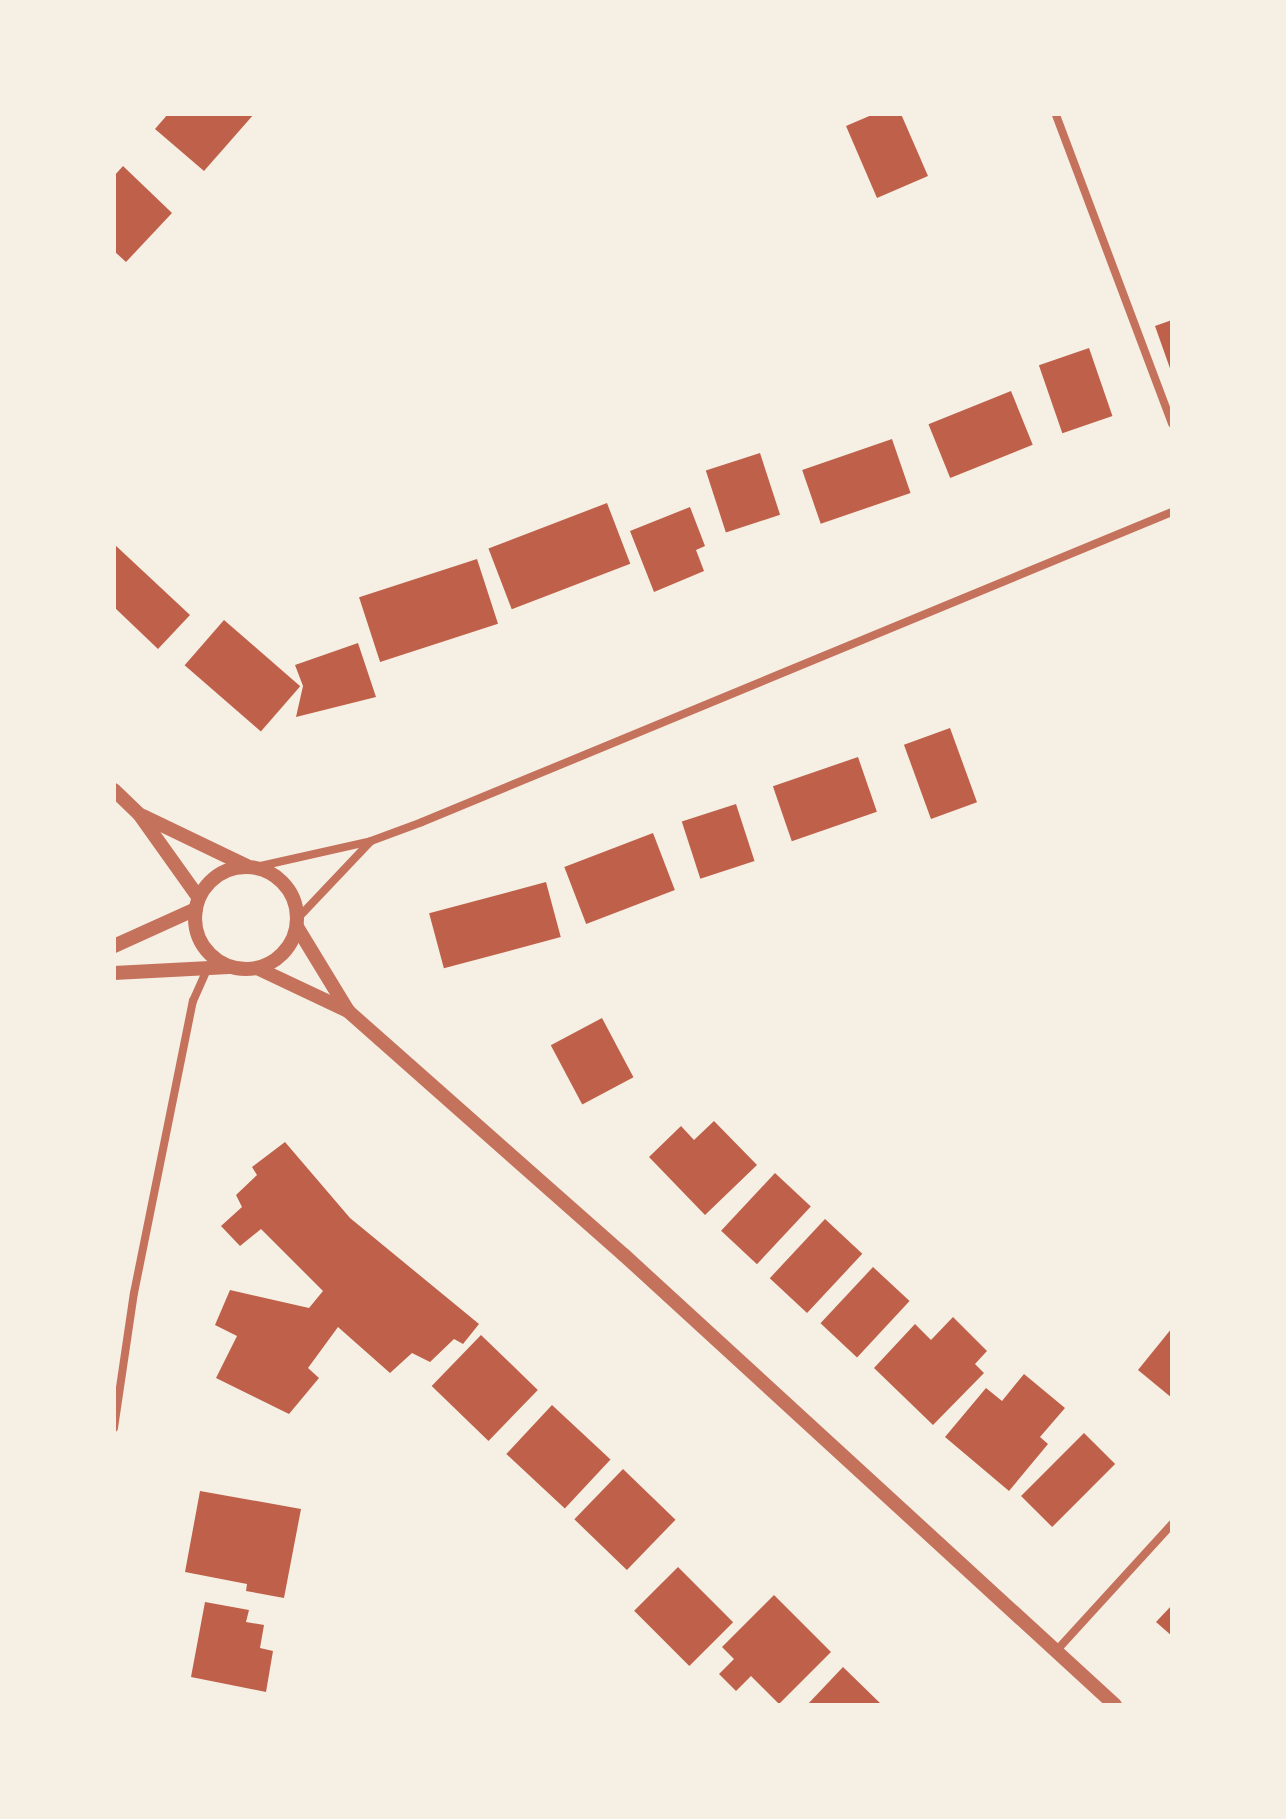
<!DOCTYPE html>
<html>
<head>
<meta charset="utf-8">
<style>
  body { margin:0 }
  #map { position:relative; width:1286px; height:1819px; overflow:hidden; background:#f6efe4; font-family:Manrope,sans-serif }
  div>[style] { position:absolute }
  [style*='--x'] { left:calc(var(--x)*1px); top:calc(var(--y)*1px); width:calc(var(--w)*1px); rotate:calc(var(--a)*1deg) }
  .building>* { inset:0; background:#bf614a; transform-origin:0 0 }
  .minor>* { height:8px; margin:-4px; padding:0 4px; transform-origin:4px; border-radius:4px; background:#c5725c }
  .tertiary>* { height:14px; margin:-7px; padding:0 7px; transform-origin:7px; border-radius:7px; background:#c5725c }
  .tertiary>.ring { margin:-7px; padding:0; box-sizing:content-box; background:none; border:14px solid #c5725c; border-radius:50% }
  span { translate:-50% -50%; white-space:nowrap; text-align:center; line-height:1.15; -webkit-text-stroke:6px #f6efe4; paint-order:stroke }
  .frame { position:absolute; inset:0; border:116px solid #f6efe4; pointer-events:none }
</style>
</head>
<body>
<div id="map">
  <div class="building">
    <div style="clip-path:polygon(168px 114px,254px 114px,204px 171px,155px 129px)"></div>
    <div style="clip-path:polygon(874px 114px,901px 114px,928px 176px,877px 198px,846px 126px)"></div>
    <div style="clip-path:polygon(123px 166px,172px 213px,126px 262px,114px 251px,114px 176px)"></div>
    <div style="clip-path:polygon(1172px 320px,1172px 374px,1155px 326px)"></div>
    <div style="left:1089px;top:348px;width:72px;height:53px;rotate:71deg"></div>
    <div style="left:1011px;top:391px;width:58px;height:89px;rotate:68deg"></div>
    <div style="left:892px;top:439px;width:57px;height:95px;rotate:71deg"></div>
    <div style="left:760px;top:453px;width:65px;height:57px;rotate:72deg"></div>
    <div style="left:607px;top:503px;width:65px;height:127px;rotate:69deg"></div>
    <div style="clip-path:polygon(690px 507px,705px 546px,696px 550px,704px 571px,654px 592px,630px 531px)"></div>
    <div style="clip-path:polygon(114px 544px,190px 615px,158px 649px,114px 607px)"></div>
    <div style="left:477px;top:559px;width:68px;height:124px;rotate:72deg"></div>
    <div style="left:224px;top:620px;width:101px;height:60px;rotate:41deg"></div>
    <div style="clip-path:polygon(358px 643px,376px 697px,296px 717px,303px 686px,295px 665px)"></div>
    <div style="left:950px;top:728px;width:79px;height:49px;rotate:70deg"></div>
    <div style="left:858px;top:757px;width:58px;height:90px;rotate:71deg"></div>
    <div style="left:736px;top:804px;width:60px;height:57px;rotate:72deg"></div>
    <div style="left:653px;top:833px;width:61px;height:95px;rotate:69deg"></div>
    <div style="left:546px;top:882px;width:57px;height:121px;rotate:75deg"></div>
    <div style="left:602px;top:1018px;width:67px;height:58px;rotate:62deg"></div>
    <div style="clip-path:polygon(714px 1121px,757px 1165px,705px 1215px,649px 1157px,681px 1126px,694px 1140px)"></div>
    <div style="clip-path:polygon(285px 1142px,350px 1218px,479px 1324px,463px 1344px,454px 1339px,430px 1362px,412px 1353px,390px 1373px,338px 1327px,308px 1368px,319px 1378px,289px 1414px,216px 1378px,237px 1336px,215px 1325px,230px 1290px,309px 1308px,323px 1291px,261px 1229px,240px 1246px,221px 1226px,242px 1207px,236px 1195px,257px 1175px,252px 1167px)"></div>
    <div style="left:775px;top:1173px;width:49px;height:79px;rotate:43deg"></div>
    <div style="left:825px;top:1219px;width:51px;height:81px;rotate:43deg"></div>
    <div style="left:873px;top:1267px;width:50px;height:77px;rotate:43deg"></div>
    <div style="clip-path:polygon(953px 1317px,987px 1351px,975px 1364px,984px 1373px,933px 1425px,874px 1368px,915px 1324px,931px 1340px)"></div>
    <div style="clip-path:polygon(1172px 1328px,1172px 1398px,1138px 1370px)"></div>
    <div style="left:481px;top:1335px;width:79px;height:71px;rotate:44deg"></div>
    <div style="clip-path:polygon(1024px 1374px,1065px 1408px,1040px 1437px,1048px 1444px,1009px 1491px,945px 1437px,986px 1388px,1002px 1401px)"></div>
    <div style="left:552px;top:1405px;width:80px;height:67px;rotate:43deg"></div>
    <div style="left:1084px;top:1433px;width:44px;height:89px;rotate:45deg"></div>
    <div style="left:623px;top:1469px;width:73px;height:70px;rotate:44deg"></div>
    <div style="clip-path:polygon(200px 1491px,301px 1509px,284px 1598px,246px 1591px,247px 1584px,185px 1572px)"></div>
    <div style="left:678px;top:1567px;width:78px;height:62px;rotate:45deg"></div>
    <div style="clip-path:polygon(774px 1595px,831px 1652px,779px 1704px,751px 1676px,736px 1691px,719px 1674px,734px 1659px,722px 1647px)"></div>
    <div style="clip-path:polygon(205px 1602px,249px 1610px,246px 1622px,264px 1625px,260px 1648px,273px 1651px,266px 1692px,191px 1677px)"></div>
    <div style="clip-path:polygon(1172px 1605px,1172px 1636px,1156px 1622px)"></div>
    <div style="clip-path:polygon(843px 1667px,882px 1705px,807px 1705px)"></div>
  </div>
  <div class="minor">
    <div style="--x:1056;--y:115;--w:330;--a:69.4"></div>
    <div style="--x:256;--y:867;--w:118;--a:-12.7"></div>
    <div style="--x:371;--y:841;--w:54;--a:-20.4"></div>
    <div style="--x:422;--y:822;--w:812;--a:-22.46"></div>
    <div style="--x:298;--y:918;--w:105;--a:-46.5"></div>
    <div style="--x:114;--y:1428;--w:136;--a:-81.6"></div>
    <div style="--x:134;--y:1293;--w:298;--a:-78.6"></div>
    <div style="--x:193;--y:1001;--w:36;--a:-66"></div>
    <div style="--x:1057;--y:1650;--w:171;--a:-47.6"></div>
  </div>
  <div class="tertiary">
    <div style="--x:114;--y:790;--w:35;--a:44"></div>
    <div style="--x:139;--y:814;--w:103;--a:54.5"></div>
    <div style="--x:143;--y:816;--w:115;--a:25.7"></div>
    <div class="ring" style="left:195px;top:867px;width:88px;height:88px"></div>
    <div style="--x:297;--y:927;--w:98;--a:58.7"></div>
    <div style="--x:114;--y:946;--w:90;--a:-24.3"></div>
    <div style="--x:257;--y:968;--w:101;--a:25.3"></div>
    <div style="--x:348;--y:1011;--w:368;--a:41.5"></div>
    <div style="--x:624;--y:1255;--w:666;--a:42.51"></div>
    <div style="--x:114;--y:973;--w:115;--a:-3"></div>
  </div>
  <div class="frame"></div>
</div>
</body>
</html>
